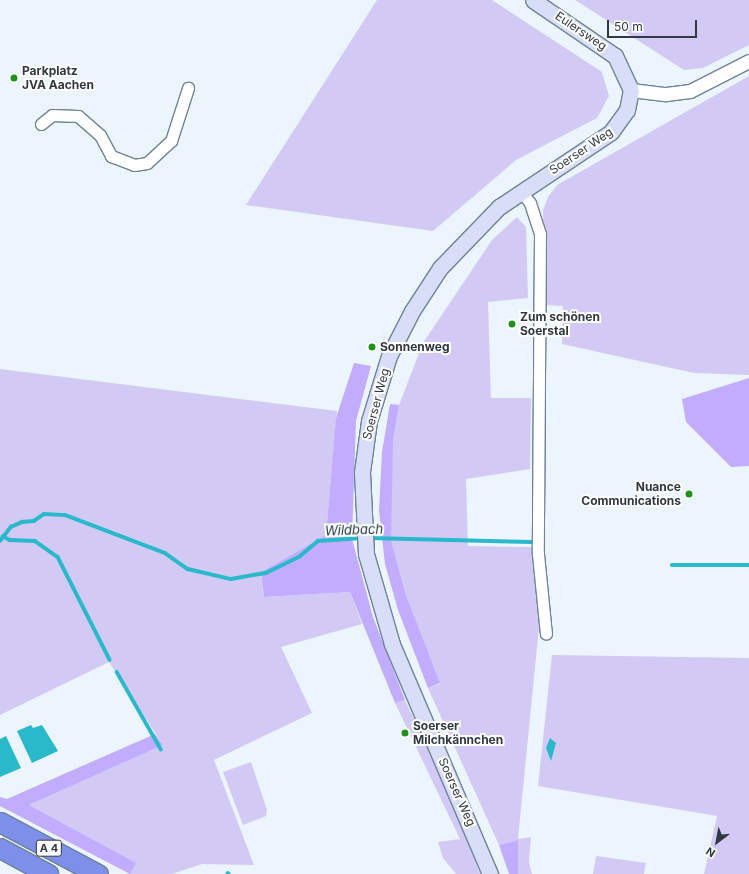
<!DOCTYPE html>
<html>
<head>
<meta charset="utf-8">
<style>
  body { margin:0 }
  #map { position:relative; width:749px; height:874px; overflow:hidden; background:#ecf5fe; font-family:Inter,sans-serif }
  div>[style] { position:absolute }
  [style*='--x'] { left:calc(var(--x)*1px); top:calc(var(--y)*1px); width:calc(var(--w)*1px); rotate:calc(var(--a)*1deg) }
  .green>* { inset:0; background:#d3c9f5 }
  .forest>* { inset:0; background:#c2acfd }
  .water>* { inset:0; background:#2ab9cb }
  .stream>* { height:3.5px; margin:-1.75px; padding:0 1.75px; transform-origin:1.75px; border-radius:1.75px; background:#2ab9cb }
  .roads { filter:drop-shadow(1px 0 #6f8298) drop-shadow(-1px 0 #6f8298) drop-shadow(0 1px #6f8298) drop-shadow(0 -1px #6f8298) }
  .minor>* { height:11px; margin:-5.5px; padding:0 5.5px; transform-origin:5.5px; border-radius:5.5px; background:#fff }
  .tertiary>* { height:13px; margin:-6.5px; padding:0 6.5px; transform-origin:6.5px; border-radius:6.5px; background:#fff }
  .secondary>* { height:15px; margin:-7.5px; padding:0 7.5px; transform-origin:7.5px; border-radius:7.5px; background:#d8ddf8 }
  .motorway>* { height:19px; margin:-9.5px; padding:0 9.5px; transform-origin:9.5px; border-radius:9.5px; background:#7e8fe9 }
  .dots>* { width:11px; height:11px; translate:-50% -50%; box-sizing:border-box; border:2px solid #fff; border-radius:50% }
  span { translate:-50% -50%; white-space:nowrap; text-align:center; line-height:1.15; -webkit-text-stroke:4px #fff; paint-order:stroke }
  .shield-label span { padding:1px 3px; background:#fff; border:1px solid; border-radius:3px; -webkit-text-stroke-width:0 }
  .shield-label { font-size:11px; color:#303841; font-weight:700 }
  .street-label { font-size:12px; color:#303841 }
  .poi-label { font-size:12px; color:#303841; font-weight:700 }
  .left { translate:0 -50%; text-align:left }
  .right { translate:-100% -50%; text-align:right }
  .water-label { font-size:13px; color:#22383c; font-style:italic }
  .north { position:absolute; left:697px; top:822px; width:40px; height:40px; -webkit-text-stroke:3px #fff; paint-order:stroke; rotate:212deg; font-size:11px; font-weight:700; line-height:16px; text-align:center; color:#303841 }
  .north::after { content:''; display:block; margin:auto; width:14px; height:18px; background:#303841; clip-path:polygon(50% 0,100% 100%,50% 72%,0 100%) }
  .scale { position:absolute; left:607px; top:20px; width:90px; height:18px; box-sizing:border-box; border:2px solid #303841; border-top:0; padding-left:5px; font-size:12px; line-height:14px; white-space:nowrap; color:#303841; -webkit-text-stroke:3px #fff; paint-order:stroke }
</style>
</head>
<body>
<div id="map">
  <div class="green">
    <div style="clip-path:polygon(377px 0,492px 0,602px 72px,609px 96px,597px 118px,516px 160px,433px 231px,246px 205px)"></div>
    <div style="clip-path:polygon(575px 0,749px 0,749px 45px,703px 68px,684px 70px)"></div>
    <div style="clip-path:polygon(749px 76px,749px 375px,694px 373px,562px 344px,563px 306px,545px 305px,543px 210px,548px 197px,557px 185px)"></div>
    <div style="clip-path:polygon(517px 217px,526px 227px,528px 298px,488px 302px,491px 398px,531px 398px,530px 469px,466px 479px,468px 546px,532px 547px,539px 627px,518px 839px,531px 837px,529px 862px,532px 874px,518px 874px,518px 840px,499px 845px,428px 688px,440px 684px,406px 595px,391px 540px,389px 519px,393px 441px,399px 405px,423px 343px,492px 240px)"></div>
    <div style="clip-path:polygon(0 369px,337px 411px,326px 535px,261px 572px,264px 597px,350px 592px,362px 624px,281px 647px,312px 713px,214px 760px,254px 865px,202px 864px,172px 874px,130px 874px,135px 863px,29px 805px,163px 745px,109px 662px,0 715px)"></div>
    <div style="clip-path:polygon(552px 655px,749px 658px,749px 874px,704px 874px,717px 816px,538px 786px)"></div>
    <div style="clip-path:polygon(405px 700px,448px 792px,480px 874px,456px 874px,443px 858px,438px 842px,460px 839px,395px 703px)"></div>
    <div style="clip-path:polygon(251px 762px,267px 810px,266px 816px,243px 825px,223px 772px)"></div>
    <div style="clip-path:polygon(596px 856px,646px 863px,644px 874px,593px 874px)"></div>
  </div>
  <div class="forest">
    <div style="clip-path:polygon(354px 363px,371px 366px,356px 421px,352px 539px,373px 617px,405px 700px,395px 703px,350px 592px,264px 597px,261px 572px,326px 535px,336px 418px)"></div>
    <div style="clip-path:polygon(749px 378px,749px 466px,731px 467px,686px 422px,682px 399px)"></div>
    <div style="clip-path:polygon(390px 404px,399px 405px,393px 441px,391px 540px,406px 595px,440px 683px,428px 688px,398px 610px,385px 564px,379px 511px,382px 452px)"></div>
    <div style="clip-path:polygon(155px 734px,163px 745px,29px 805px,136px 863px,130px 874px,0 806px,0 797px,7px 799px)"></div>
    <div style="clip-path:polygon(518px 840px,518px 874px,509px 874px,499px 845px)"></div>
  </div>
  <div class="water">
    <div style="clip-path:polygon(31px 725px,33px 728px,42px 725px,58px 751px,32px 763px,17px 731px)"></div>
    <div style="clip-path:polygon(6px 736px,21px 768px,0 777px,0 739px)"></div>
    <div style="clip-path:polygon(550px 738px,556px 743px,551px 761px,546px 748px)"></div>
  </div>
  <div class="stream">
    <div style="--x:3;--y:536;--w:8;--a:30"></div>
    <div style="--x:10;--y:540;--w:25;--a:2"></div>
    <div style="--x:35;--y:541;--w:28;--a:35"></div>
    <div style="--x:58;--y:557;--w:115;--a:63.2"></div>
    <div style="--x:369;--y:538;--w:162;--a:1.4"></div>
    <div style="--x:0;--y:541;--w:18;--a:-52"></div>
    <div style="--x:11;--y:527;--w:12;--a:-24"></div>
    <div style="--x:22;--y:522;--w:12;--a:-5"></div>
    <div style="--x:34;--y:521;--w:12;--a:-35"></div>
    <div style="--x:44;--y:514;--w:21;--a:3"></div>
    <div style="--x:65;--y:515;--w:107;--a:20.8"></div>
    <div style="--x:165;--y:553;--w:28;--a:35"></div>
    <div style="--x:188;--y:569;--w:44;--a:13.1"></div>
    <div style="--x:231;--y:579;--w:36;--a:-10"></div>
    <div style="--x:266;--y:573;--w:37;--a:-26"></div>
    <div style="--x:299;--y:557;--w:25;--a:-40"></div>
    <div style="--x:318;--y:541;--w:44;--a:-3.9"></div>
    <div style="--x:672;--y:565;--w:77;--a:0"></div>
    <div style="--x:117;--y:672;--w:89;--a:60.3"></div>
    <div style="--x:228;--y:873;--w:1;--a:45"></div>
  </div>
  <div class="roads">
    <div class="minor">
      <div style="--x:41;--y:124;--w:14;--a:-39"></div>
      <div style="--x:52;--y:115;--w:26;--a:2"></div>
      <div style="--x:78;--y:116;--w:29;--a:41"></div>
      <div style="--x:100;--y:135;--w:24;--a:62"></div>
      <div style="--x:111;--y:156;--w:25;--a:21"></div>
      <div style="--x:134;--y:165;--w:13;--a:-9"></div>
      <div style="--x:147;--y:163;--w:33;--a:-43"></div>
      <div style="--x:171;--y:141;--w:56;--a:-72.2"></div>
      <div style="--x:521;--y:191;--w:15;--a:53"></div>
      <div style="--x:530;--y:203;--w:33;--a:72"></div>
      <div style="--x:540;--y:234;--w:320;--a:90.4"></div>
      <div style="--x:538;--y:554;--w:80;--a:84.3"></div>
    </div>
    <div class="tertiary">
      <div style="--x:631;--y:90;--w:35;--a:7"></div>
      <div style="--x:666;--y:94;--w:24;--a:-7"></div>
      <div style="--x:690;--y:91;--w:66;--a:-27"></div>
    </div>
    <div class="secondary">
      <div style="--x:490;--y:874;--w:250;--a:-113.1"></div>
      <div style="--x:392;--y:644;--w:94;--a:-106.1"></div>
      <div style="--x:366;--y:554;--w:82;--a:-92.8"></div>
      <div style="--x:362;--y:472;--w:51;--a:-82.2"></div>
      <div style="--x:369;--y:421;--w:68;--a:-72.9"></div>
      <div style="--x:389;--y:356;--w:51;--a:-62.9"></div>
      <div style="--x:412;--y:311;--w:51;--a:-56.9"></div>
      <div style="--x:440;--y:268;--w:85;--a:-46"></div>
      <div style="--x:499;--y:207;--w:135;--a:-33.8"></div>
      <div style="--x:611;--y:132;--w:27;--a:-54"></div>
      <div style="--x:627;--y:110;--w:20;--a:-79"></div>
      <div style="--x:631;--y:90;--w:38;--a:-115"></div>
      <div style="--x:615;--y:56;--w:99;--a:-145.7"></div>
    </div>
    <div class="motorway">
      <div style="--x:0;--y:822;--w:111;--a:28"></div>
      <div style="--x:0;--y:848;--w:55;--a:28.4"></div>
    </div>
  </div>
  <div class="dots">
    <div style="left:14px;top:78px;background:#21911b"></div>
    <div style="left:512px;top:324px;background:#21911b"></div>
    <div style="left:372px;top:347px;background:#21911b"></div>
    <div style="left:689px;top:494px;background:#21911b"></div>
    <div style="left:405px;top:733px;background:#21911b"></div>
  </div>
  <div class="shield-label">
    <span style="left:49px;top:848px">A 4</span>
  </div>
  <div class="street-label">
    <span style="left:581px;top:31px;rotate:34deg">Eulersweg</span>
    <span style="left:581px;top:151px;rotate:-34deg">Soerser Weg</span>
    <span style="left:376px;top:404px;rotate:-75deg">Soerser Weg</span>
    <span style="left:457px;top:792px;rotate:66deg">Soerser Weg</span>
  </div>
  <div class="poi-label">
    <span class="left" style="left:22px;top:78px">Parkplatz<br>JVA Aachen</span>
    <span class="left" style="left:520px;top:324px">Zum schönen<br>Soerstal</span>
    <span class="left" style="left:380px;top:347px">Sonnenweg</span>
    <span class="right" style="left:681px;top:494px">Nuance<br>Communications</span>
    <span class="left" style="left:413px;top:733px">Soerser<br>Milchkännchen</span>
  </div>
  <div class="water-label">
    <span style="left:354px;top:530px;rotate:-2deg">Wildbach</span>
  </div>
  <div class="north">N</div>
  <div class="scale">50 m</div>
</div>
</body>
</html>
